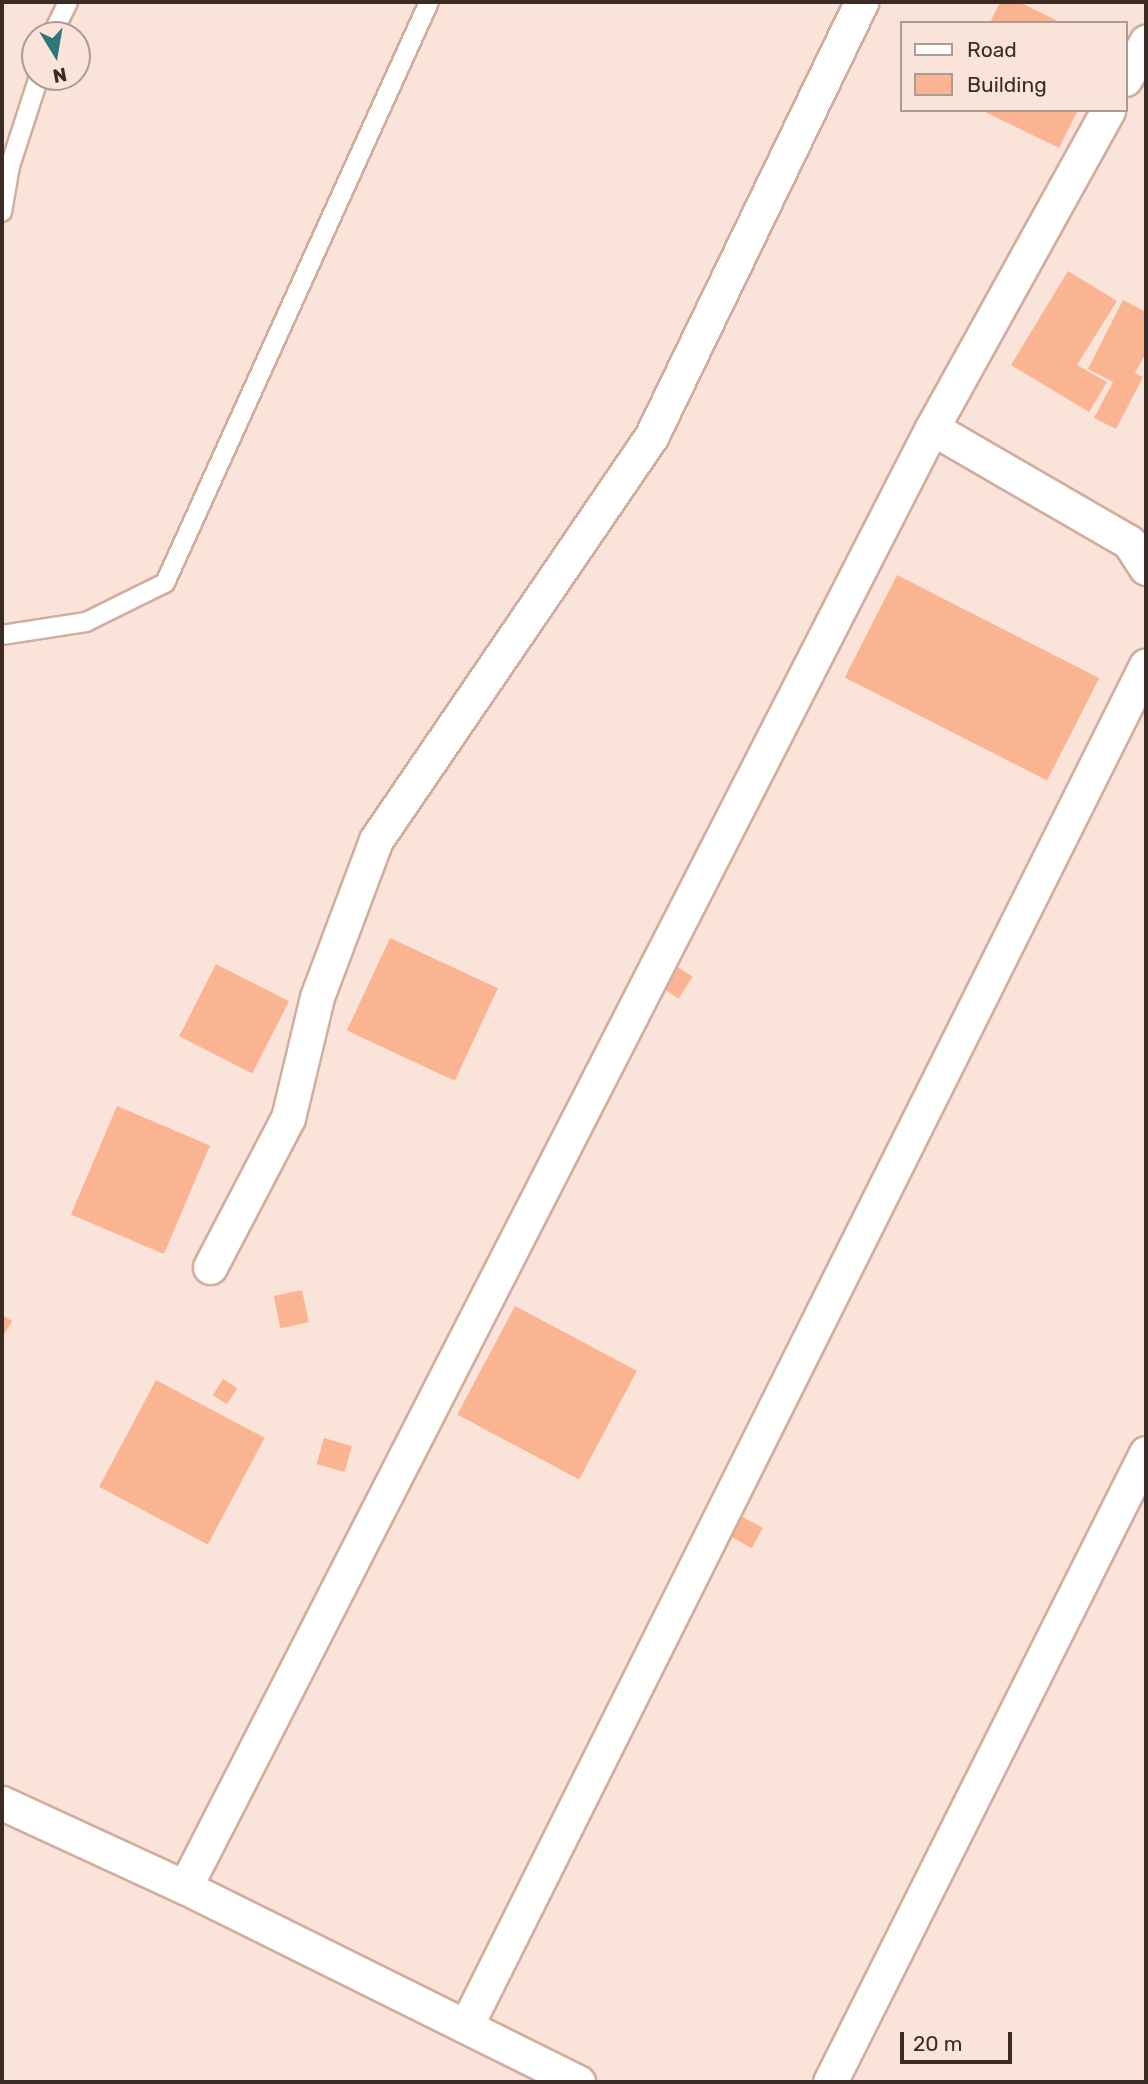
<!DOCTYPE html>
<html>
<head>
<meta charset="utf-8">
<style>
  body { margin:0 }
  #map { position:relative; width:1148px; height:2084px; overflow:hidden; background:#fae3d8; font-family:Rubik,sans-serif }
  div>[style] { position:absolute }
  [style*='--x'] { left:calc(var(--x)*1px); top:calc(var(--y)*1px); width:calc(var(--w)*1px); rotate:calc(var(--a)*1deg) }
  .building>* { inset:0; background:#fbb491; transform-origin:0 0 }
  .roads { filter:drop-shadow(2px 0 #d0ad9c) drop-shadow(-2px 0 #d0ad9c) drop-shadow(0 2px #d0ad9c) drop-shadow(0 -2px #d0ad9c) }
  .lane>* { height:18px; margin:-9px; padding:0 9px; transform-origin:9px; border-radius:9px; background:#fff }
  .street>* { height:33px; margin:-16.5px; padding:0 16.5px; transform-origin:16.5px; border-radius:16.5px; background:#fff }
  span { translate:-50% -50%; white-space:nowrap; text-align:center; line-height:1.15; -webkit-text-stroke:6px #fae3d8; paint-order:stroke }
  .frame { position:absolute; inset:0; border:4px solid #3a2c25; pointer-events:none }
  .legend { position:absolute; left:900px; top:21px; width:228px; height:91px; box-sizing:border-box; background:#fae3d8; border:2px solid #ad9a90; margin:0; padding:9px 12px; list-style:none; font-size:21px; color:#3a2c25 }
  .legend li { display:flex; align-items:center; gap:14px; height:35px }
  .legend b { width:35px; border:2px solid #ad9a90 }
  .north { position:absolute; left:21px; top:21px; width:70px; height:70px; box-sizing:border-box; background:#fae3d8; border:2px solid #ad9a90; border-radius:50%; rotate:169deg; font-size:19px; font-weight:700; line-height:28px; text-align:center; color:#3a2c25 }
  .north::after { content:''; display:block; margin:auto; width:24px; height:32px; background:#2d7778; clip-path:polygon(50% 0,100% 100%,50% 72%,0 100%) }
  .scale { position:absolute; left:900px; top:2032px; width:112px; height:32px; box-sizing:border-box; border:4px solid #3a2c25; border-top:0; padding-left:9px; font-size:21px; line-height:24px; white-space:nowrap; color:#3a2c25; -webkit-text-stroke:5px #fae3d8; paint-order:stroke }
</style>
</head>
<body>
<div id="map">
  <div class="building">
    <div style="clip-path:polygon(1000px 2px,1019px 2px,1062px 23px,990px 23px)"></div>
    <div style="clip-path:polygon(981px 110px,1078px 110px,1059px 148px)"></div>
    <div style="clip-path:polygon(1068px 271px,1117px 301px,1077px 365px,1107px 382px,1089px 412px,1011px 365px)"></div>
    <div style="clip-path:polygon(1123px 300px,1146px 312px,1146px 353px,1135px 373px,1143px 377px,1116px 429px,1094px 418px,1113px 382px,1088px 369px)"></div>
    <div style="left:897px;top:575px;width:227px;height:115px;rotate:27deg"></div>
    <div style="left:390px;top:938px;width:119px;height:102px;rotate:25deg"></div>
    <div style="left:670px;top:962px;width:27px;height:26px;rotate:33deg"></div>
    <div style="left:216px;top:964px;width:82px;height:81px;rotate:27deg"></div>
    <div style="left:117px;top:1106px;width:101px;height:118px;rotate:23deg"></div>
    <div style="left:302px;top:1290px;width:33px;height:29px;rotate:78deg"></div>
    <div style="left:515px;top:1306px;width:138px;height:123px;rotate:28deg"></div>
    <div style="clip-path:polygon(2px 1315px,12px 1321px,2px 1338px)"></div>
    <div style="left:223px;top:1379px;width:17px;height:19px;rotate:33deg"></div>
    <div style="left:156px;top:1380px;width:123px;height:121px;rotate:28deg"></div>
    <div style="left:324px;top:1438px;width:29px;height:27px;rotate:16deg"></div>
    <div style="left:741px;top:1516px;width:25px;height:23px;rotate:29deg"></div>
  </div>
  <div class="roads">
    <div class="lane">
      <div style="--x:52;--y:35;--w:37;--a:-64"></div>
      <div style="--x:2;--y:212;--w:47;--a:-80.1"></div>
      <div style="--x:10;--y:166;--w:94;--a:-72"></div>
      <div style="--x:2;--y:635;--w:85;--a:-8.8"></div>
      <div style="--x:86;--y:622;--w:88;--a:-26.3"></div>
      <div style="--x:165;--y:583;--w:638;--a:-65.56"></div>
    </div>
    <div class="street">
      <div style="--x:1125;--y:79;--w:43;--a:-60.4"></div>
      <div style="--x:932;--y:428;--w:228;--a:30.1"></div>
      <div style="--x:1129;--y:542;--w:31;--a:57"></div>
      <div style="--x:210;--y:1267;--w:168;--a:-62.4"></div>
      <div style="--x:288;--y:1118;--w:124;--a:-76.5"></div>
      <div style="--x:317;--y:997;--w:168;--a:-69.4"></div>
      <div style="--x:376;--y:840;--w:490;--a:-55.7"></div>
      <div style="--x:652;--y:435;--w:481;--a:-64.2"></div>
      <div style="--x:2;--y:1803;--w:201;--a:24.7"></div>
      <div style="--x:185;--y:1887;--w:439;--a:26.4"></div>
      <div style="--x:185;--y:1887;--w:1639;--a:-62.89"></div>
      <div style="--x:932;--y:428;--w:363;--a:-61"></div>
      <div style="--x:466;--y:2026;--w:1521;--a:-63.45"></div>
      <div style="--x:830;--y:2082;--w:704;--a:-63.33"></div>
    </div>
  </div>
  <div class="frame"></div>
  <ul class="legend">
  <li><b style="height:9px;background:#fff"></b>Road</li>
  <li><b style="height:19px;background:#fbb491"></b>Building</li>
  </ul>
  <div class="north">N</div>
  <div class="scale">20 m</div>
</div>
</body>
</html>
